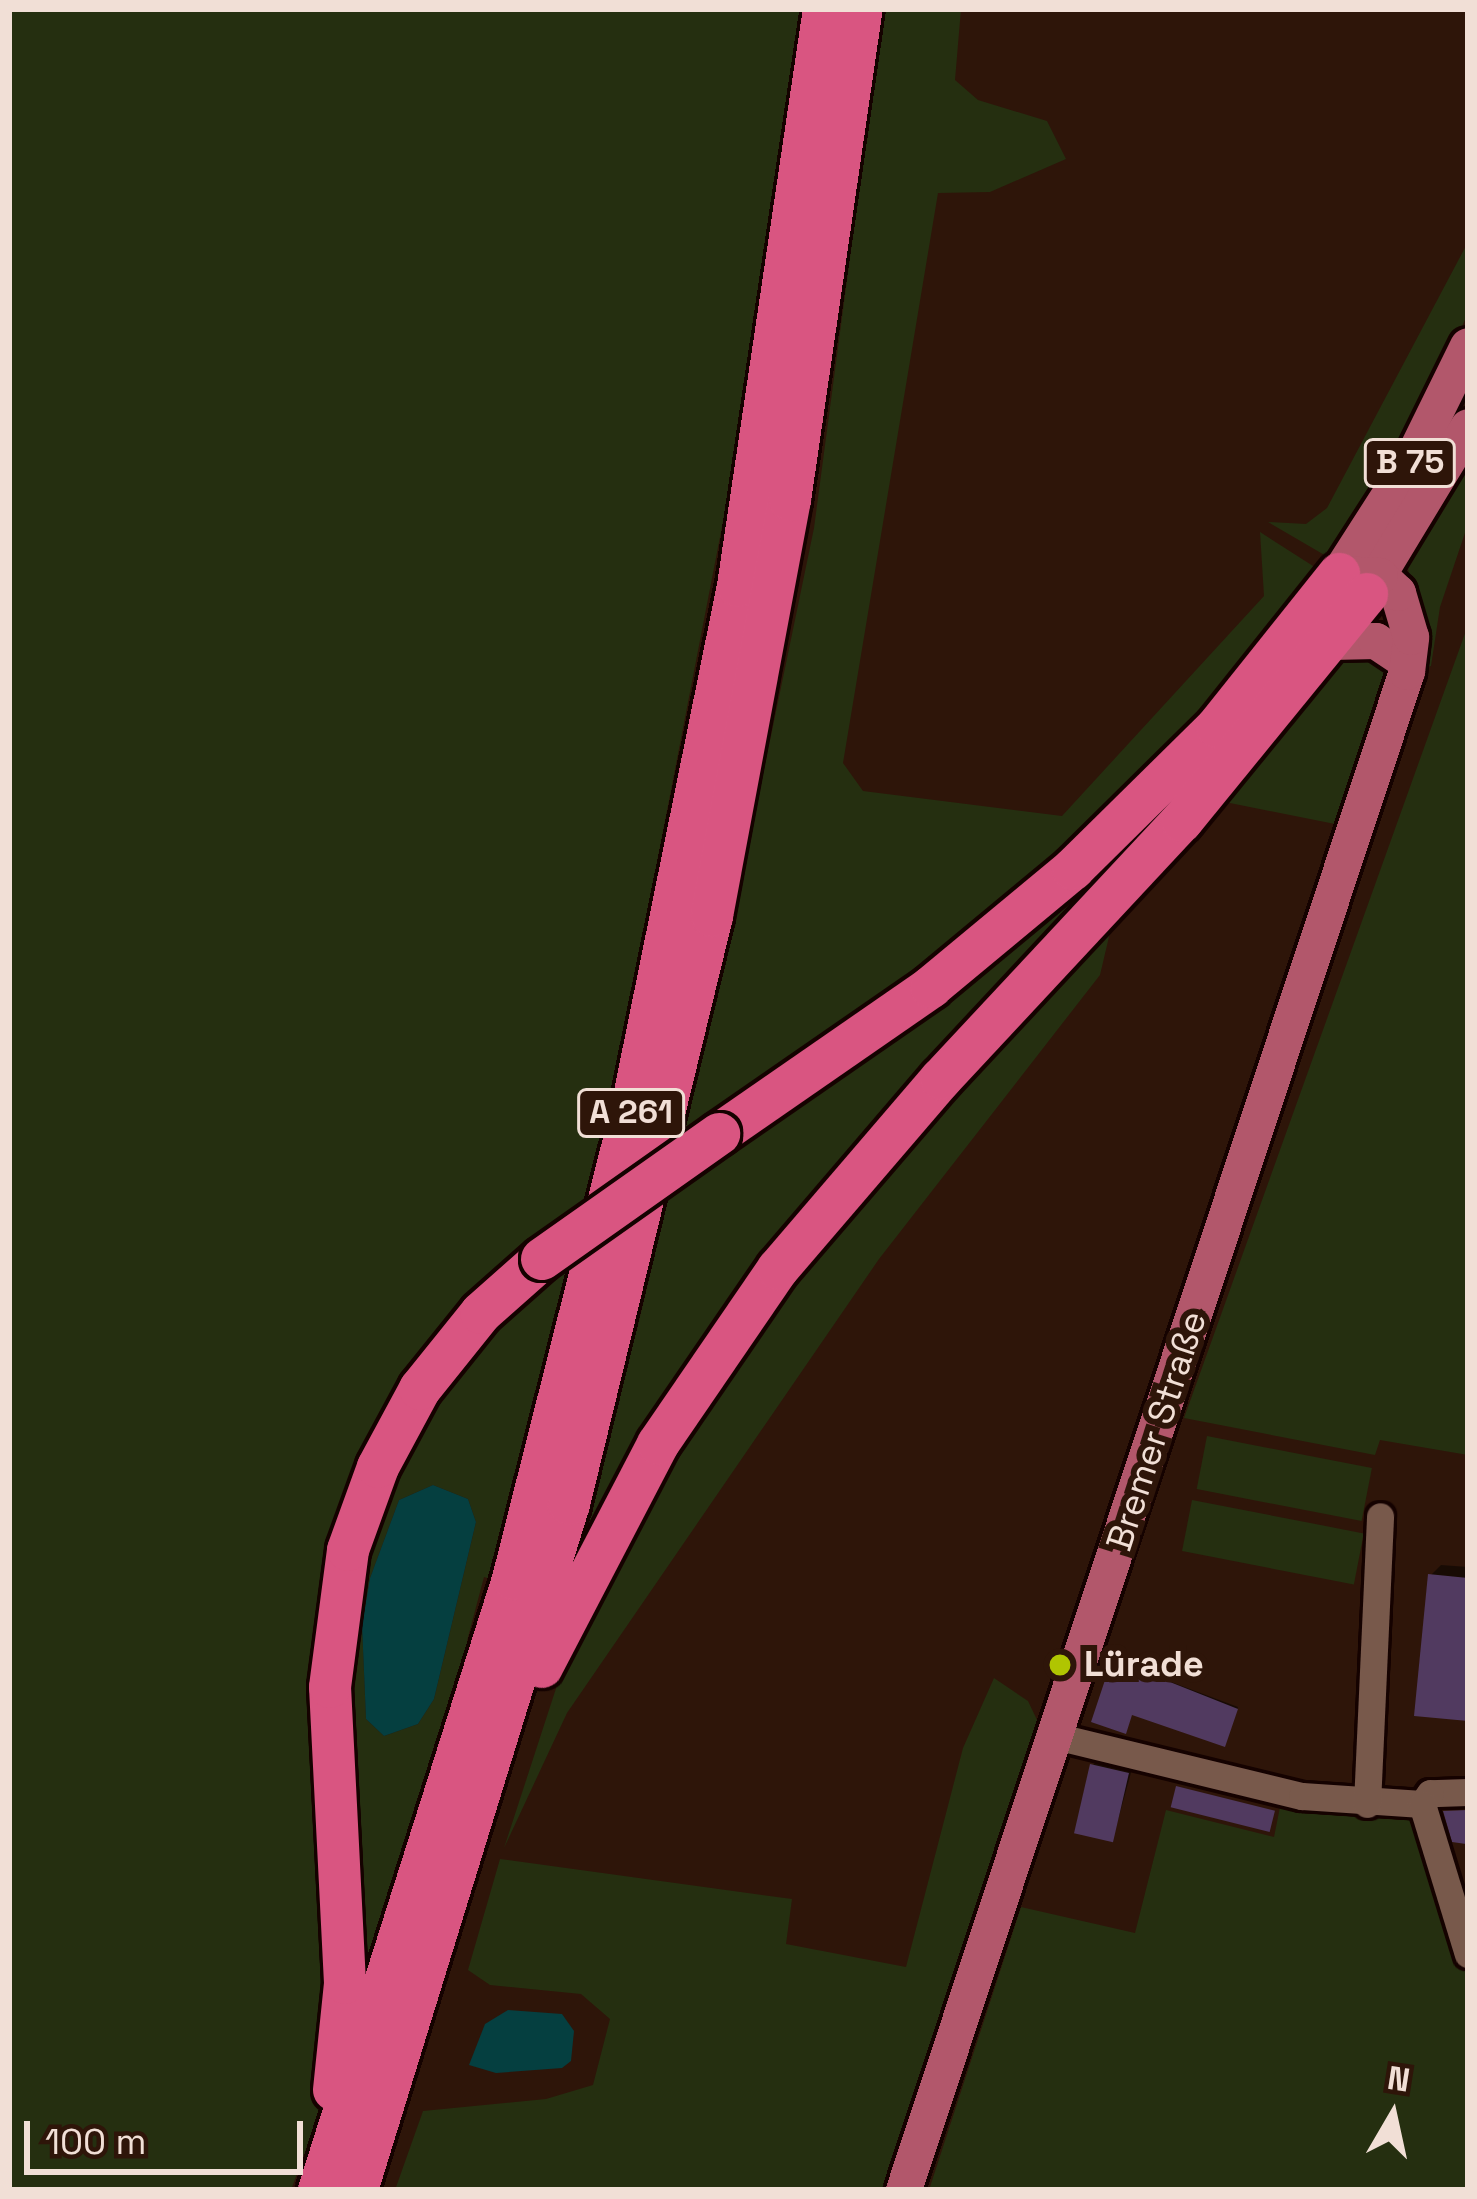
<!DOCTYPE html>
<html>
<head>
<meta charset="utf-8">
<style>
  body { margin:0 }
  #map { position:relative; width:1477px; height:2199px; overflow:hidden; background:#2e1509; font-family:"Space Grotesk",sans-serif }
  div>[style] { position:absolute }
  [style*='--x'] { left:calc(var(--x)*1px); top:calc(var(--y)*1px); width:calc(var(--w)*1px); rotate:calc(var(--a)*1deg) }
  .green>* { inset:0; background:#252f10; transform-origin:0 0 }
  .water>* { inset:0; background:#053f40 }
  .shadow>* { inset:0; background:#0007 }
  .building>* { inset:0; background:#513a60; transform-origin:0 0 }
  .roads { filter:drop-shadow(3px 0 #150200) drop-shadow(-3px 0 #150200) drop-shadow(0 3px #150200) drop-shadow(0 -3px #150200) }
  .minor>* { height:27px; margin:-13.5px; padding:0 13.5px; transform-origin:13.5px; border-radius:13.5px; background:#78594b }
  .major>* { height:36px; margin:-18px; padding:0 18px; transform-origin:18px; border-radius:18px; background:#b2576b }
  .highway>* { height:42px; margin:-21px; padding:0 21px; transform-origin:21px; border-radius:21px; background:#d95581 }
  .bridges { filter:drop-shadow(3px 0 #150200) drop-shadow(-3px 0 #150200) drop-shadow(0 3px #150200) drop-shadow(0 -3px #150200) }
  .highway-bridge>* { height:42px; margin:-21px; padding:0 21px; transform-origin:21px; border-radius:21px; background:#d95581 }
  .dots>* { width:33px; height:33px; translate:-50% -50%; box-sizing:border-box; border:6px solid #2e1509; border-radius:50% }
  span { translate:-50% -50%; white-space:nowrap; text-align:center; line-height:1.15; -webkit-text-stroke:12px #2e1509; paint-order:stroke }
  .shield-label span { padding:3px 9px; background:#2e1509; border:3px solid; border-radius:9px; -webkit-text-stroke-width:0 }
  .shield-label { font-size:33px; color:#f1dfd6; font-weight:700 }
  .street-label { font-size:36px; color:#f1dfd6 }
  .poi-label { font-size:36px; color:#f1dfd6; font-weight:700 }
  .left { translate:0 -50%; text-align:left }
  .frame { position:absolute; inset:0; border:12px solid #f1dfd6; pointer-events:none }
  .north { position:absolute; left:1333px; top:2055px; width:120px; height:120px; -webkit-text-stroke:9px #2e1509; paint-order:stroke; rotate:9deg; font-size:33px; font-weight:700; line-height:48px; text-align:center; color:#f1dfd6 }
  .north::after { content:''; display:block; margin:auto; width:42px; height:54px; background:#f1dfd6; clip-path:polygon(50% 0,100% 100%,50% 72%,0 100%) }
  .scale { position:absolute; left:24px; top:2121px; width:279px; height:54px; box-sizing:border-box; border:6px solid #f1dfd6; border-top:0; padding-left:15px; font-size:36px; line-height:42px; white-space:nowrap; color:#f1dfd6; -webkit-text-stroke:9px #2e1509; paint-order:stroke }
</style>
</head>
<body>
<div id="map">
  <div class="green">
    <div style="clip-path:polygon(evenodd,9px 9px,802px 9px,744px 413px,594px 1188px,491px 1579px,484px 1577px,467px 1641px,473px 1644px,364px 2001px,342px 1678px,357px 1562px,373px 1508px,441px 1382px,501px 1310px,549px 1274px,541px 1239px,465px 1310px,421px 1365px,360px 1476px,334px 1552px,316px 1646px,339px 1974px,319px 2114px,291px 2190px,9px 2190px,9px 9px,433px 1485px,468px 1499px,476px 1522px,434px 1699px,418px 1724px,384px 1736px,366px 1719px,362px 1624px,370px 1578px,399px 1500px,433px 1485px)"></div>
    <div style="clip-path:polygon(883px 9px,961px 9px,955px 80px,978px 100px,1047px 121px,1066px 159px,990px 192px,938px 193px,843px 763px,863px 791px,1062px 816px,1264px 596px,1260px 532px,1324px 573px,1218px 705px,1108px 820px,915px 984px,705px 1128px,699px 1169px,1022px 928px,1216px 743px,1332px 600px,1347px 601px,1256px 721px,804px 1217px,660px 1415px,575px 1579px,569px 1574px,638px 1325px,731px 929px,814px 528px)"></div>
    <div style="clip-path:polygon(1468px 242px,1468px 313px,1422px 416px,1333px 560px,1268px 522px,1306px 524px,1327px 508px)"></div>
    <div style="clip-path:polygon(1468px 447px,1468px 524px,1440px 607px,1431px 666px,1422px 669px,1407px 561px)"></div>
    <div style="clip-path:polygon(1468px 625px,1468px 1455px,1380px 1440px,1375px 1455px,1184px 1418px)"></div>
    <div style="clip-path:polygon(1379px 657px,1390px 681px,1345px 826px,1215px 800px,1331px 659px)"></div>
    <div style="clip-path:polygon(1116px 907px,1100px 975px,879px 1259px,567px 1713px,504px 1848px,562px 1670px,682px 1433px,822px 1231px)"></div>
    <div style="left:1207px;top:1436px;width:168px;height:54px;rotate:11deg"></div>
    <div style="left:1192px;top:1500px;width:175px;height:52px;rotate:11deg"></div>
    <div style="clip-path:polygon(994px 1678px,1028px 1701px,1038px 1722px,890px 2190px,395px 2190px,423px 2111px,546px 2099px,593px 2085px,610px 2019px,581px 1994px,490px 1985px,468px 1970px,500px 1859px,792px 1899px,786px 1944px,906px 1967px,963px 1748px)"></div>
    <div style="clip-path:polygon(1283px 1792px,1422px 1804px,1468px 1958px,1468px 2190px,929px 2190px,1021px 1907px,1135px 1933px,1166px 1810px,1274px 1837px)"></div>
  </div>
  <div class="water">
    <div style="clip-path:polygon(433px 1485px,468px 1499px,476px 1522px,434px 1699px,418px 1724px,384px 1736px,366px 1719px,362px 1625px,370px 1578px,399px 1500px)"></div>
    <div style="clip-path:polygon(508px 2010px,562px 2014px,574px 2031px,571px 2061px,562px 2068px,496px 2073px,469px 2065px,485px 2024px)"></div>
  </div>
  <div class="shadow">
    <div style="clip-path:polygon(1441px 1565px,1468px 1567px,1468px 1718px,1431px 1575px)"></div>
    <div style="clip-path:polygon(1115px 1661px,1238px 1707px,1226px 1742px)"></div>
    <div style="clip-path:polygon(1097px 1761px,1132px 1769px,1113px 1838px,1092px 1766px)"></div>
  </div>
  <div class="building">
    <div style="clip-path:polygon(1428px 1574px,1468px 1578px,1468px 1721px,1414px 1716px)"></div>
    <div style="clip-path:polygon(1112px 1659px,1238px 1709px,1225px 1747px,1132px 1715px,1126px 1734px,1091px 1722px)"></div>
    <div style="left:1090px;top:1764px;width:40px;height:71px;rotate:13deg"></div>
    <div style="left:1176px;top:1786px;width:102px;height:22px;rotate:14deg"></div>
    <div style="clip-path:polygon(1468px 1810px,1466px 1844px,1452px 1842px,1443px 1811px)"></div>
  </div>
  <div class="roads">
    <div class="minor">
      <div style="--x:1055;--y:1736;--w:254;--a:13.7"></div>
      <div style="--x:1302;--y:1796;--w:120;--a:3.8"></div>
      <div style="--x:1468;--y:1792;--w:38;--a:178"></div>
      <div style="--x:1430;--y:1793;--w:14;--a:126"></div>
      <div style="--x:1422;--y:1804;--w:157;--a:73"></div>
      <div style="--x:1367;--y:1804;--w:288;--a:-87.4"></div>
    </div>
    <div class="major">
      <div style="--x:1339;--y:574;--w:133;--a:-57.3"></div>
      <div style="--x:1411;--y:462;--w:129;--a:-63.8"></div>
      <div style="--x:1367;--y:594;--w:195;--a:-58.8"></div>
      <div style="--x:1331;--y:642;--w:45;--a:-1.3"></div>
      <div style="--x:1376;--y:641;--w:32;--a:34"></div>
      <div style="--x:904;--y:2190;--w:1599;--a:-71.67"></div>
      <div style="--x:1407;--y:672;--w:35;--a:-83"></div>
      <div style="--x:1411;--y:637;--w:46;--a:-106.5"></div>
      <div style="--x:1398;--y:593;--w:25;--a:-137"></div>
      <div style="--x:1380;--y:576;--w:41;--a:-177.2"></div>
    </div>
    <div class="highway">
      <div style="--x:719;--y:1134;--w:258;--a:-34.7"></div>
      <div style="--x:931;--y:987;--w:185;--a:-39.7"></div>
      <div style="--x:1073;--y:869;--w:202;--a:-44.6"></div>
      <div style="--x:1217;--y:727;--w:196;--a:-51.4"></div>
      <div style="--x:542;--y:1667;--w:251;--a:-62.5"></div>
      <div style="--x:658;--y:1444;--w:212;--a:-55.6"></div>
      <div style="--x:778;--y:1269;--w:250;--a:-49.4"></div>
      <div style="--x:941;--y:1079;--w:353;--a:-47"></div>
      <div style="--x:1182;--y:821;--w:293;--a:-50.8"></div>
      <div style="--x:334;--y:2090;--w:108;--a:-84.1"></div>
      <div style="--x:345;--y:1983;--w:296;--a:-92.9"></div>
      <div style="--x:330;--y:1687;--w:138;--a:-82.5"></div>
      <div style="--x:348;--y:1550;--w:88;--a:-70.1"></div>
      <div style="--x:378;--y:1467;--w:89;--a:-61.7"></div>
      <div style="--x:420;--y:1389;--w:97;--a:-51.2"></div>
      <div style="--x:481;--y:1313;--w:81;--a:-41.5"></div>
      <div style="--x:319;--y:2190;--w:641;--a:-72.38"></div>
      <div style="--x:513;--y:1579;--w:477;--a:-75.8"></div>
      <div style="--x:630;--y:1117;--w:542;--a:-78.5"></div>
      <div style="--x:738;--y:586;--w:583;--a:-81.52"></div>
      <div style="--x:357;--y:2190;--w:718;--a:-72.83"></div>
      <div style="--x:569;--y:1504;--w:605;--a:-76.33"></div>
      <div style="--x:712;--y:916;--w:423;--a:-79.4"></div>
      <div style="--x:790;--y:500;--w:496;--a:-81.7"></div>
    </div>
  </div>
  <div class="bridges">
    <div class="highway-bridge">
      <div style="--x:542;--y:1259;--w:217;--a:-35.2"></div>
    </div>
  </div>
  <div class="dots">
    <div style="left:1060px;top:1665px;background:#b0c501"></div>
  </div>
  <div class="shield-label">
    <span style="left:1410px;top:463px">B 75</span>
    <span style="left:631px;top:1113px">A 261</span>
  </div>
  <div class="street-label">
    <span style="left:1157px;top:1431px;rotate:-72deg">Bremer Straße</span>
  </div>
  <div class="poi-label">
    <span class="left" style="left:1084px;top:1665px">Lürade</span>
  </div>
  <div class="frame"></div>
  <div class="north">N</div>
  <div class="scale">100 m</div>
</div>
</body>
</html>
